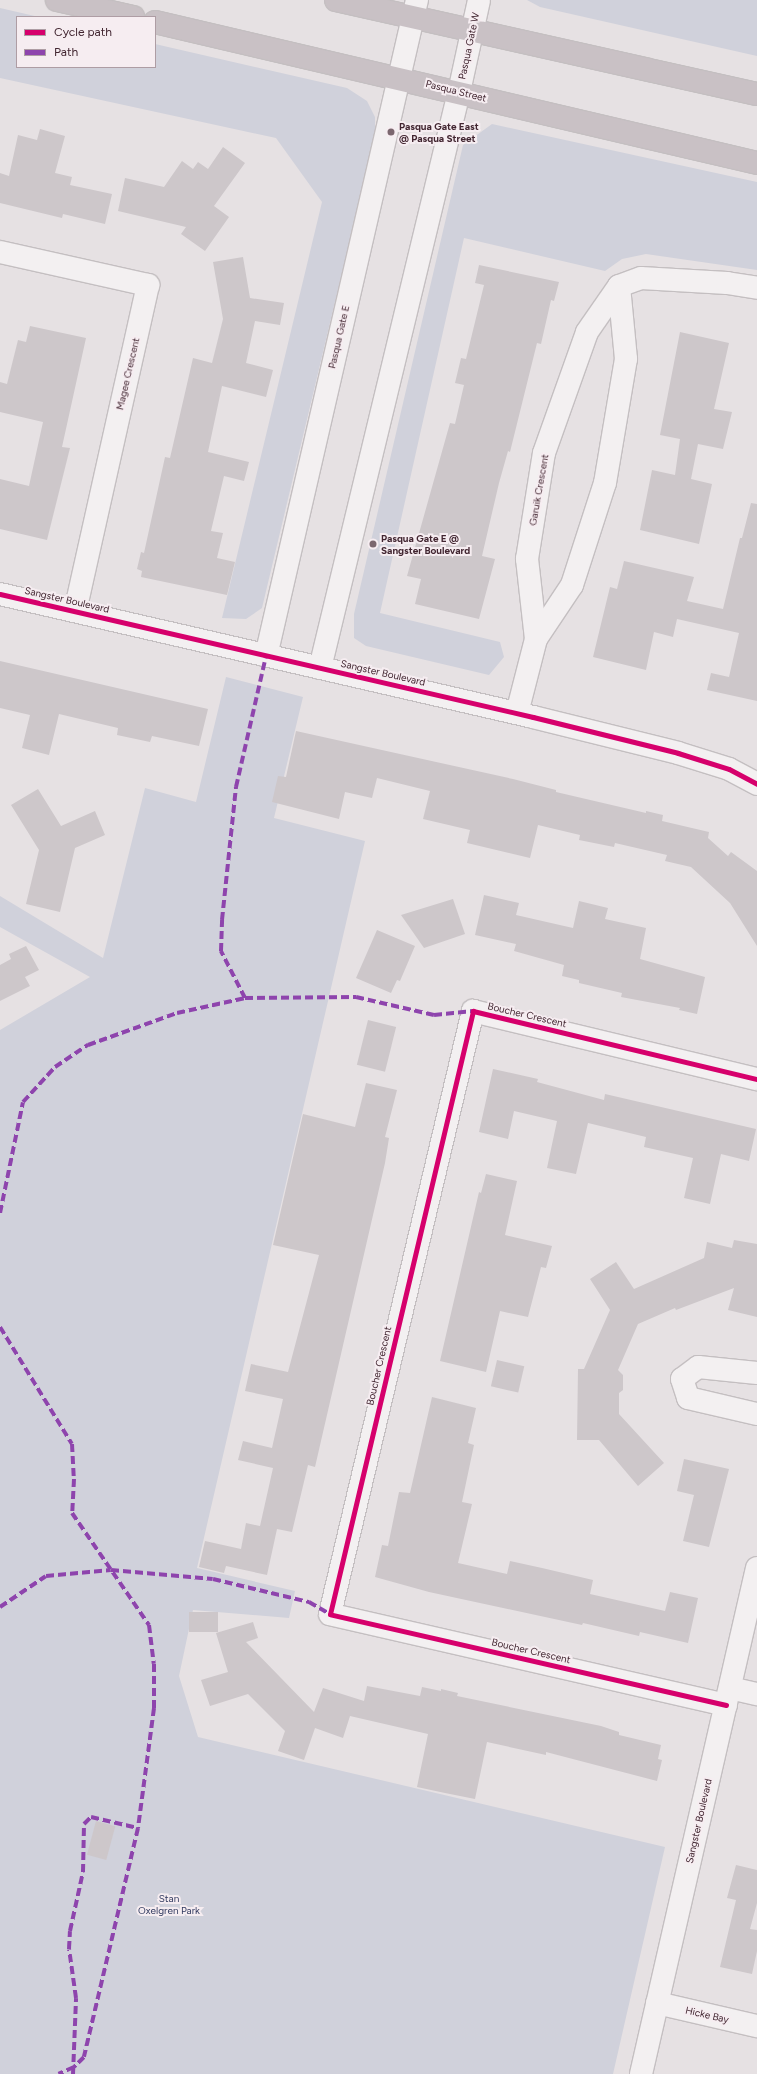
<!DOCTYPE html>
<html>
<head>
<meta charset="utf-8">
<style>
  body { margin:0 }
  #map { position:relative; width:757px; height:2074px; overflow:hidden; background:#e6e1e3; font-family:Figtree,sans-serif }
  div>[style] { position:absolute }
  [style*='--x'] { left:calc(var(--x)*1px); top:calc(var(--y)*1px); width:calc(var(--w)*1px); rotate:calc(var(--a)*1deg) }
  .green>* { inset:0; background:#d0d1db }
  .building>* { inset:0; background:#cdc7ca; transform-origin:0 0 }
  .roads { filter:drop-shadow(1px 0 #c4bfc1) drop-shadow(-1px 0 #c4bfc1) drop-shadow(0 1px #c4bfc1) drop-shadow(0 -1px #c4bfc1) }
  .minor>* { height:22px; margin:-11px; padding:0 11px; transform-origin:11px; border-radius:11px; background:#f3f0f1 }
  .tertiary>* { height:22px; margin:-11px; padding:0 11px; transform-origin:11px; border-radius:11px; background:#f3f0f1 }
  .secondary>* { height:22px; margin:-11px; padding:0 11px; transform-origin:11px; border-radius:11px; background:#c9c1c5 }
  .quiet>* { height:4px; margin-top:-2px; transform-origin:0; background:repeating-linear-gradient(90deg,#8e44ad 0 8px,transparent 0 12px) }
  .cycleway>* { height:5px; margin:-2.5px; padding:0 2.5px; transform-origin:2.5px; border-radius:2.5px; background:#d6006c }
  .dots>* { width:11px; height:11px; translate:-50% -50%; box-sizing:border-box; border:2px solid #f6edf1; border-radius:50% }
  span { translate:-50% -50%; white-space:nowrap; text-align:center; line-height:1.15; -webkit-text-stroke:4px #f6edf1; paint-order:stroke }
  .street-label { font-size:10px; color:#412530 }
  .poi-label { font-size:10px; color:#412530; font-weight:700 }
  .left { translate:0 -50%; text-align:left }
  .park-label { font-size:10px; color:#313a5f }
  .legend { position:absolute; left:16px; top:16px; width:140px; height:52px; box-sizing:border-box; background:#f6edf1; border:1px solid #ae9da4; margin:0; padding:5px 7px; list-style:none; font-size:12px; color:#412530 }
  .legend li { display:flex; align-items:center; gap:8px; height:20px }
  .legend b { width:20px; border:1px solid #ae9da4 }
</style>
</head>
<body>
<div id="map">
  <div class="green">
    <div style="clip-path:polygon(527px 0,757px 0,757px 56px,540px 7px)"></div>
    <div style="clip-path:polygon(0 8px,39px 17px,17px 17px,17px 67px,155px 67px,155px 44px,347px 88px,367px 101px,375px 117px,375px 134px,262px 608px,246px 619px,222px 618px,322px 202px,276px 138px,0 78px)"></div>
    <div style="clip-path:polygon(492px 124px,757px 182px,757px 270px,646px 254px,622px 259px,605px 271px,464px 238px,380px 613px,500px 642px,504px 657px,489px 675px,366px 646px,354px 638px,354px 614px,463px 145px)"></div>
    <div style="clip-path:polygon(226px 677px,303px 697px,274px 818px,365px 841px,197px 1568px,295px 1591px,289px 1618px,193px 1610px,179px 1676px,198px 1737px,665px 1847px,613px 2074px,0 2074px,0 1030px,90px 977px,0 927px,0 896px,103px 958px,145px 788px,196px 802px)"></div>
  </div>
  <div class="building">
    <div style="clip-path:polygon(40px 129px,65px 136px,55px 173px,72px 177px,70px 185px,112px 194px,105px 224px,63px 214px,62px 218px,0 203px,0 173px,9px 176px,18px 135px,37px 140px)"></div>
    <div style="clip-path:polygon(223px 147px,245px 163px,214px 206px,229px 217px,205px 251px,181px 234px,186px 227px,118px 211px,125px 178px,164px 187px,182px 161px,193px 169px,198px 162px,208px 169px)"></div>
    <div style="clip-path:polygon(243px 257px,250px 298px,284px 303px,280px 325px,255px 321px,246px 363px,273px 370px,266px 397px,222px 386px,208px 452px,249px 462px,244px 481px,224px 476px,211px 531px,223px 533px,217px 558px,235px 562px,227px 595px,141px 577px,142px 571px,137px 569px,141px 552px,144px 553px,165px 457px,170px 458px,193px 358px,212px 363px,223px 319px,213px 262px)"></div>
    <div style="clip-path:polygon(479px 265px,559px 282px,554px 301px,551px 300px,541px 344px,537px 343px,510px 452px,508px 451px,499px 483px,482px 556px,495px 559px,479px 619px,415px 604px,421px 579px,407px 576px,450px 423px,455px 424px,464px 385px,455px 383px,461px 358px,466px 359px,484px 285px,475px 283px)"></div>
    <div style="clip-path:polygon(30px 326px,86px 338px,62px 447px,70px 448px,47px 540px,0 529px,0 479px,29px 486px,43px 422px,0 412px,0 382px,7px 384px,18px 340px,26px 342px)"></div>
    <div style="clip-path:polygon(680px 332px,729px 343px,714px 409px,732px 412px,723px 449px,698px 444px,691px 479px,712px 484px,699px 544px,640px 530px,652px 470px,675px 475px,680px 439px,660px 435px)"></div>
    <div style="clip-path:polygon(751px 503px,757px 504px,757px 701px,707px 690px,711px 673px,729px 677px,739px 633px,677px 619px,673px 637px,654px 632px,646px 670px,593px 657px,610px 587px,617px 589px,624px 561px,694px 577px,687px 601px,723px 609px,740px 538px,742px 538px)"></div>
    <div style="clip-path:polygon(0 661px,208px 709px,199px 746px,152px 736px,150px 742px,117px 735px,118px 728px,59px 714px,49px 755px,22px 748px,30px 715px,0 708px)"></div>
    <div style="clip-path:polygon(296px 731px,513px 779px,556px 790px,556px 792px,646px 813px,646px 811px,663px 815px,662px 821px,709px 832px,708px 838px,728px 856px,731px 852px,757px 871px,757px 946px,730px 903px,691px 867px,665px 861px,667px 855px,615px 843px,614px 847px,579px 840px,580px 835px,538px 825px,530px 858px,467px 843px,470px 830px,423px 819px,430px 791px,377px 778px,372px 798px,345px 792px,339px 819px,272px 802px,278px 776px,286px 777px)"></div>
    <div style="clip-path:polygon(38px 789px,61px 826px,95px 811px,105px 835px,75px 848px,60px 912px,26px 904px,39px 850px,11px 805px)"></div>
    <div style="clip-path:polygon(484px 895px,519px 903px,516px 915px,573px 928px,579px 901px,608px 908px,605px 919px,646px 928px,640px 959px,705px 977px,697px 1014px,679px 1010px,680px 1008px,621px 997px,622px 993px,579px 983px,579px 980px,562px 976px,564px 965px,514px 951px,516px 944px,475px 935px)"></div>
    <div style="clip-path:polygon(453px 899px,465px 934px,424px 948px,401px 915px)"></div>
    <div style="clip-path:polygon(377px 930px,415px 946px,400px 981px,397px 980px,391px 993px,356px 978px)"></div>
    <div style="clip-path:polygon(26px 946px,39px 970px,25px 977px,30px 986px,0 1001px,0 965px,11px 959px,9px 954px)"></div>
    <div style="left:368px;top:1020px;width:29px;height:46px;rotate:14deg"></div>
    <div style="clip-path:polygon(493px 1069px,538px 1079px,537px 1082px,604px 1100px,605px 1094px,756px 1129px,749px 1161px,721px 1154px,710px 1204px,684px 1198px,693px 1158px,644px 1147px,646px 1137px,588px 1123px,576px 1174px,547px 1168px,557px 1121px,514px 1111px,508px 1139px,479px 1132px)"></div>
    <div style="clip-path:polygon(366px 1083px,397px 1090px,385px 1137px,389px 1138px,385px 1163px,315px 1467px,308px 1465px,292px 1532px,277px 1529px,267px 1575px,226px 1566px,224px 1573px,199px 1567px,205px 1541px,241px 1549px,246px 1523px,260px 1526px,273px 1468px,238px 1460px,243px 1441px,272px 1448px,283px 1399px,245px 1391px,251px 1364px,288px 1372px,319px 1255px,273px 1245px,303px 1114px,355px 1127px)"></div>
    <div style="clip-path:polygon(486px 1174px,517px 1181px,505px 1235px,552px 1246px,546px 1268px,541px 1267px,528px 1317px,500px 1311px,486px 1372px,440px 1361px,479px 1192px,481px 1193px)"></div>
    <div style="clip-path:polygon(734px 1240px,757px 1244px,757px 1317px,728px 1310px,734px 1288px,676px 1310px,675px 1308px,638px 1324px,618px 1370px,623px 1375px,623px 1390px,619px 1393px,619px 1414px,664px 1463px,638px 1486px,599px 1440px,577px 1440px,578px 1369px,584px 1369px,610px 1310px,590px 1279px,616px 1262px,634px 1289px,704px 1258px,707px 1242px,732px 1248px)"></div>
    <div style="left:497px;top:1360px;width:28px;height:27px;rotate:13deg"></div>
    <div style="clip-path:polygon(432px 1397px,476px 1408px,468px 1443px,474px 1445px,462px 1502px,472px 1504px,458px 1563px,507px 1574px,510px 1561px,542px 1568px,593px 1580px,590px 1594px,665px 1611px,670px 1592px,698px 1598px,688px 1643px,640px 1632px,639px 1636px,583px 1623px,582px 1625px,429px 1592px,375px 1577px,382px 1545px,388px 1546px,399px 1492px,410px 1493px)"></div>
    <div style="clip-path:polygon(684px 1459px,729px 1469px,709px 1547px,683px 1541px,694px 1495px,677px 1491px)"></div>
    <div style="left:189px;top:1612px;width:29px;height:20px"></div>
    <div style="clip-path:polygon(253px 1622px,258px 1638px,246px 1642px,314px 1712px,323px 1688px,364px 1701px,367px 1686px,420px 1696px,422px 1687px,441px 1691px,441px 1689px,458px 1693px,457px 1696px,601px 1726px,619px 1732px,619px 1735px,661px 1745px,658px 1759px,662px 1760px,657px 1781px,546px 1752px,546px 1755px,487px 1742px,475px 1799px,445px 1793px,417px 1787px,428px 1734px,350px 1716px,343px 1738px,315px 1728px,304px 1760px,278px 1751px,285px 1731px,248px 1694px,210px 1706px,201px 1680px,228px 1672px,216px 1633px)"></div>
    <div style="left:96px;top:1821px;width:20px;height:35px;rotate:15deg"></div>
    <div style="clip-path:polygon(736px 1865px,757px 1870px,757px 1903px,750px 1929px,757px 1930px,757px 1951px,752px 1974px,720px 1967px,736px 1900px,727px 1898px)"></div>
  </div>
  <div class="roads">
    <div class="minor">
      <div style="--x:0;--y:252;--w:152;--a:12.6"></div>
      <div style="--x:148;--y:285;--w:334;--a:102.6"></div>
      <div style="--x:536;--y:639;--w:81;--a:-96.4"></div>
      <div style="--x:527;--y:559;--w:107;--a:-80.9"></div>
      <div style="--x:544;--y:453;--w:128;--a:-70.4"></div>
      <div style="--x:587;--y:332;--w:56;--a:-55.2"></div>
      <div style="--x:619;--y:286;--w:23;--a:-20"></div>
      <div style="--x:641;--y:278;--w:86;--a:3.3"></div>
      <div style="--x:727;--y:283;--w:30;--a:9"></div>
      <div style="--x:517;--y:713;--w:76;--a:-75.6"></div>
      <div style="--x:536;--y:639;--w:65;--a:-56.3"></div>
      <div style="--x:572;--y:585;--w:107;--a:-72.1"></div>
      <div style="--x:605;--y:483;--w:126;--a:-80.4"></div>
      <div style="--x:626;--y:359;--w:73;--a:-95.5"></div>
      <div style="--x:757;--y:1373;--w:59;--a:-174.2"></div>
      <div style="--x:698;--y:1367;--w:20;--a:143"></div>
      <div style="--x:682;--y:1379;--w:20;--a:72"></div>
      <div style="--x:688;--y:1398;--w:71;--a:13.1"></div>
      <div style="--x:730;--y:1688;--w:28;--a:13"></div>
      <div style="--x:726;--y:1705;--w:406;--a:-167.1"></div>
      <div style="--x:330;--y:1614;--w:620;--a:-76.66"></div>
      <div style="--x:473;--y:1011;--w:292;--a:13.5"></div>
      <div style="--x:657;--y:2003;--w:103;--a:13"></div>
    </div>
    <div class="tertiary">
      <div style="--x:0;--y:594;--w:547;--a:12.99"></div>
      <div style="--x:533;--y:717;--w:149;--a:13.9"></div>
      <div style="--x:678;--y:753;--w:53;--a:17.4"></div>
      <div style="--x:729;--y:769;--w:32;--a:28"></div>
      <div style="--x:266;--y:656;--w:673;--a:-77.04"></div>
      <div style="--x:320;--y:668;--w:593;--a:-76.43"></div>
      <div style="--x:459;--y:92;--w:94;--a:-77.7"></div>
      <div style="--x:641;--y:2074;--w:519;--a:-77.09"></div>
    </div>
    <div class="secondary">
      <div style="--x:57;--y:0;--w:78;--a:12.6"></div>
      <div style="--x:336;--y:0;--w:431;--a:12.6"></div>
      <div style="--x:155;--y:22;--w:618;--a:13.18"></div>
    </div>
  </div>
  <div class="quiet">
    <div style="--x:245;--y:998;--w:53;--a:-117.1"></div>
    <div style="--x:221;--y:951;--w:31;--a:-88"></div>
    <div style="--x:222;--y:920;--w:134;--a:-84"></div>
    <div style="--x:236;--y:787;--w:134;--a:-77.1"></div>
    <div style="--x:0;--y:1213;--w:113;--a:-78.3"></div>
    <div style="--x:23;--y:1102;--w:47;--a:-47.6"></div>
    <div style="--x:55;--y:1067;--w:40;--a:-34"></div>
    <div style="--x:88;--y:1045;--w:95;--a:-19.8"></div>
    <div style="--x:177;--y:1013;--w:70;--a:-12.4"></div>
    <div style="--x:245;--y:998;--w:111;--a:-0.5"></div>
    <div style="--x:356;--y:997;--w:80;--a:13"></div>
    <div style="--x:434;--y:1015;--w:39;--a:-6"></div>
    <div style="--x:0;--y:1327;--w:137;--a:58.4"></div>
    <div style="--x:72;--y:1444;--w:35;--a:87"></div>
    <div style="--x:74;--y:1479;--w:34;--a:93"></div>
    <div style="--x:72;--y:1513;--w:136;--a:55.5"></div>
    <div style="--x:149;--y:1625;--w:39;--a:83"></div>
    <div style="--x:154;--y:1664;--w:44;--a:90"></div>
    <div style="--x:154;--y:1708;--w:121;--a:97.6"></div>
    <div style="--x:138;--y:1828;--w:235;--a:103.3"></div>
    <div style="--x:84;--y:2057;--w:14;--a:135"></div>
    <div style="--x:74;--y:2067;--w:17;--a:156"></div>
    <div style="--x:0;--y:1607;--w:55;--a:-34"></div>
    <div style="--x:46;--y:1576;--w:65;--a:-5.3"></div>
    <div style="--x:111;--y:1570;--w:102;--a:5"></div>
    <div style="--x:213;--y:1579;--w:99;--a:13.5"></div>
    <div style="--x:309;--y:1602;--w:24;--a:30"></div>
    <div style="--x:73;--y:2074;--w:76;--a:-87.7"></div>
    <div style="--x:76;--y:1998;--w:49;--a:-98.1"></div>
    <div style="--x:69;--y:1949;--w:18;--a:-87"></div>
    <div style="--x:70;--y:1931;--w:60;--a:-77.6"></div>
    <div style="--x:83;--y:1872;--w:48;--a:-88.8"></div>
    <div style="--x:84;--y:1824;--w:10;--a:-45"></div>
    <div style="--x:91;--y:1817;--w:48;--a:13.2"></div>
  </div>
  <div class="cycleway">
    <div style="--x:0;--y:594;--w:547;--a:12.99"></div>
    <div style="--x:533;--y:717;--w:149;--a:13.9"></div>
    <div style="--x:678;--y:753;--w:53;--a:17.4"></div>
    <div style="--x:729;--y:769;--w:32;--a:28"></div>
    <div style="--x:726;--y:1705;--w:406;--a:-167.1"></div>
    <div style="--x:330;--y:1614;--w:620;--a:-76.66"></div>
    <div style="--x:473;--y:1011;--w:292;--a:13.5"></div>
  </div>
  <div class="dots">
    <div style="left:391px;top:132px;background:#7b676f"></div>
    <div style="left:373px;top:544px;background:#7b676f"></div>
  </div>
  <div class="street-label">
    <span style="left:469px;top:46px;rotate:-78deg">Pasqua Gate W</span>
    <span style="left:456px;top:91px;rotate:14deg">Pasqua Street</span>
    <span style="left:339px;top:337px;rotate:-77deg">Pasqua Gate E</span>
    <span style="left:128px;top:374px;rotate:-77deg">Magee Crescent</span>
    <span style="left:539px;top:490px;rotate:-80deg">Garuik Crescent</span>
    <span style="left:67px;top:600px;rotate:13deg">Sangster Boulevard</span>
    <span style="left:383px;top:673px;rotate:13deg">Sangster Boulevard</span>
    <span style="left:527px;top:1015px;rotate:13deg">Boucher Crescent</span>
    <span style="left:379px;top:1366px;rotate:-77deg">Boucher Crescent</span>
    <span style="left:531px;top:1651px;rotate:13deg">Boucher Crescent</span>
    <span style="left:699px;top:1821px;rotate:-77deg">Sangster Boulevard</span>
    <span style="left:707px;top:2015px;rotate:13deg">Hicke Bay</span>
  </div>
  <div class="poi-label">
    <span class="left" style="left:399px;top:132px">Pasqua Gate East<br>@ Pasqua Street</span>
    <span class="left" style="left:381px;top:544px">Pasqua Gate E @<br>Sangster Boulevard</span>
  </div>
  <div class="park-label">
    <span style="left:169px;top:1904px">Stan<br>Oxelgren Park</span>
  </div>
  <ul class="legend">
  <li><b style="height:5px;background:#d6006c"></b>Cycle path</li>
  <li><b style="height:5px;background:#8e44ad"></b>Path</li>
  </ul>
</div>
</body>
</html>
